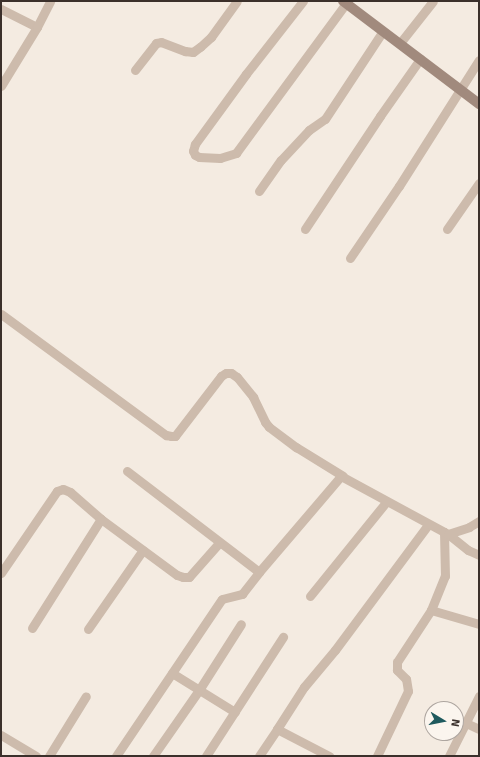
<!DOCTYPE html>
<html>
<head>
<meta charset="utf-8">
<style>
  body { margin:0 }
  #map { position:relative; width:480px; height:757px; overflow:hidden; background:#f4ebe1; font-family:Signika,sans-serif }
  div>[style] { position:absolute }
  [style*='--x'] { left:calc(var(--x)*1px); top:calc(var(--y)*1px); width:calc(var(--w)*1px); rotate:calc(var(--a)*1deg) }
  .minor>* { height:9px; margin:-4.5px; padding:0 4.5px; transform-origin:4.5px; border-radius:4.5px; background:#cdbbac }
  .secondary>* { height:10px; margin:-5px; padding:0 5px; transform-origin:5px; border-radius:5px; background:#a18a7d }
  span { translate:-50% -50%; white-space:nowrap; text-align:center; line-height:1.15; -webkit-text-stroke:4px #fbf5ee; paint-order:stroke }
  .frame { position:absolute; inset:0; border:2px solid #3b302b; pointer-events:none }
  .north { position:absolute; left:424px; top:701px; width:40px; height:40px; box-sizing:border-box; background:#fbf5ee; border:1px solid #aea6a0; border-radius:50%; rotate:100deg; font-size:11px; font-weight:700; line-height:16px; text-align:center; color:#3b302b }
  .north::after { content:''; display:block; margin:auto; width:14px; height:18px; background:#1f5a5e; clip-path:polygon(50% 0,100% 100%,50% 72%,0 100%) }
</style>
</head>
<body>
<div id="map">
  <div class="minor">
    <div style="--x:303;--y:1;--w:93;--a:128"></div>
    <div style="--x:246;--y:74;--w:87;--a:126.1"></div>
    <div style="--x:195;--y:144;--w:7;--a:106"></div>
    <div style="--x:193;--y:151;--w:4;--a:63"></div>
    <div style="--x:195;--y:155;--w:4;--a:27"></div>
    <div style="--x:199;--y:157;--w:21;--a:3"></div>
    <div style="--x:220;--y:158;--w:17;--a:-17"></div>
    <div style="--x:236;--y:153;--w:186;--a:-53.7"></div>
    <div style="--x:1;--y:9;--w:40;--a:26.6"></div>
    <div style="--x:400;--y:43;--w:53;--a:-51.8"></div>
    <div style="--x:135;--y:70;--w:34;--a:-52"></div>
    <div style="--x:156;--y:43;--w:5;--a:-11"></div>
    <div style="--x:161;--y:42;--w:26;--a:21"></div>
    <div style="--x:185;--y:51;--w:8;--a:7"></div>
    <div style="--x:193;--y:52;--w:9;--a:-36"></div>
    <div style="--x:200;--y:47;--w:15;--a:-42"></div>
    <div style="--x:211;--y:37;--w:44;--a:-54.2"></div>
    <div style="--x:1;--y:86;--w:69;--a:-58.6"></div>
    <div style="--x:37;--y:27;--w:29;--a:-63"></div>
    <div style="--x:259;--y:191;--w:38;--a:-55"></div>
    <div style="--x:281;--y:160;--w:41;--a:-47"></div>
    <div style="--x:309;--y:130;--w:19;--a:-35"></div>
    <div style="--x:325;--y:119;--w:105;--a:-56.6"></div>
    <div style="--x:305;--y:229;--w:136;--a:-56.4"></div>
    <div style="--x:380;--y:116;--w:70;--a:-54.9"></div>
    <div style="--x:447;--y:229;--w:56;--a:-55.2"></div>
    <div style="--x:350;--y:258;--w:87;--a:-55.8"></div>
    <div style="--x:399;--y:186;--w:149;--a:-57.6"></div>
    <div style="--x:1;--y:314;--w:205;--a:36.3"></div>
    <div style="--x:166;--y:435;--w:5;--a:11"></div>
    <div style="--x:171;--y:436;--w:4;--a:0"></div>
    <div style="--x:175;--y:436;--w:76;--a:-52.5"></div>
    <div style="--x:221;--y:376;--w:6;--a:-31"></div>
    <div style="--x:226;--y:373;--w:5;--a:0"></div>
    <div style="--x:231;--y:373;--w:7;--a:34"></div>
    <div style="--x:237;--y:377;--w:26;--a:51"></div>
    <div style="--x:253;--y:397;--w:28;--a:64"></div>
    <div style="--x:265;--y:422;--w:6;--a:51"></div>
    <div style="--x:269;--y:427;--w:34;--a:37"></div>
    <div style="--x:296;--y:447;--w:55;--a:31.7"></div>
    <div style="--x:127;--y:471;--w:166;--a:37.4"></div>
    <div style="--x:448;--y:534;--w:26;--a:39"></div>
    <div style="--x:468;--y:550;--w:12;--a:24"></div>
    <div style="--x:1;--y:573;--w:99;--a:-55.7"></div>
    <div style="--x:57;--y:491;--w:6;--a:-18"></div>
    <div style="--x:63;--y:489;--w:8;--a:23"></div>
    <div style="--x:70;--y:492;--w:41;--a:41.1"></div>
    <div style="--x:310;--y:596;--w:121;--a:-51"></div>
    <div style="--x:431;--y:610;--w:50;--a:16.3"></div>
    <div style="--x:32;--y:628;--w:129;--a:-57.7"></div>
    <div style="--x:101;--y:519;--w:94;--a:36.4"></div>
    <div style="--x:177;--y:575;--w:6;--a:18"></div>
    <div style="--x:183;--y:577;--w:6;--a:0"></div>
    <div style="--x:189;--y:577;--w:45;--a:-48.6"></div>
    <div style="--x:88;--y:629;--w:96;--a:-55.2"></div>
    <div style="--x:172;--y:673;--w:74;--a:31.8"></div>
    <div style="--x:466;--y:723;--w:14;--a:25"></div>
    <div style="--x:277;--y:729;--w:50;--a:-57.3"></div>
    <div style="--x:304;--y:687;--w:48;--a:-50"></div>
    <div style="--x:335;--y:650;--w:156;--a:-53.4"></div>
    <div style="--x:1;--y:735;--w:41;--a:31"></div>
    <div style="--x:49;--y:756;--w:70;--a:-58.3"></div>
    <div style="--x:116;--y:756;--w:189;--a:-56"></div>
    <div style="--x:222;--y:599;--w:21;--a:-14"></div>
    <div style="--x:242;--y:594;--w:28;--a:-52"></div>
    <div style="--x:259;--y:572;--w:126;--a:-49.5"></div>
    <div style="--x:341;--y:476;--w:117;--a:28.5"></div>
    <div style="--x:153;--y:756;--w:80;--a:-55.1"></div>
    <div style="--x:199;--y:690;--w:78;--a:-57.5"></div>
    <div style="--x:206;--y:756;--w:142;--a:-57.1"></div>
    <div style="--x:259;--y:756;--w:32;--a:-56"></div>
    <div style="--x:277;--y:729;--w:59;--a:27.4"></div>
    <div style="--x:377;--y:756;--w:72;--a:-64.5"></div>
    <div style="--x:408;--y:691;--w:12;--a:-99"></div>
    <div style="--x:406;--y:679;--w:13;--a:-135"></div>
    <div style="--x:397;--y:670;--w:8;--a:-90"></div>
    <div style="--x:397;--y:662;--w:62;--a:-56.8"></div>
    <div style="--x:431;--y:610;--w:37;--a:-68"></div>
    <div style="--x:445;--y:576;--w:44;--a:-91.3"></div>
    <div style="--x:444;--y:532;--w:4;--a:27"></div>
    <div style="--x:448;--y:534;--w:22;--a:-18"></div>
    <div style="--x:469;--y:527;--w:12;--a:-31"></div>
    <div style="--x:449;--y:756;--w:67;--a:-63.4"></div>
  </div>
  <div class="secondary">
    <div style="--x:343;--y:1;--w:171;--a:37.1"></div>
  </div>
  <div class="frame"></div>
  <div class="north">N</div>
</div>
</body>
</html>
